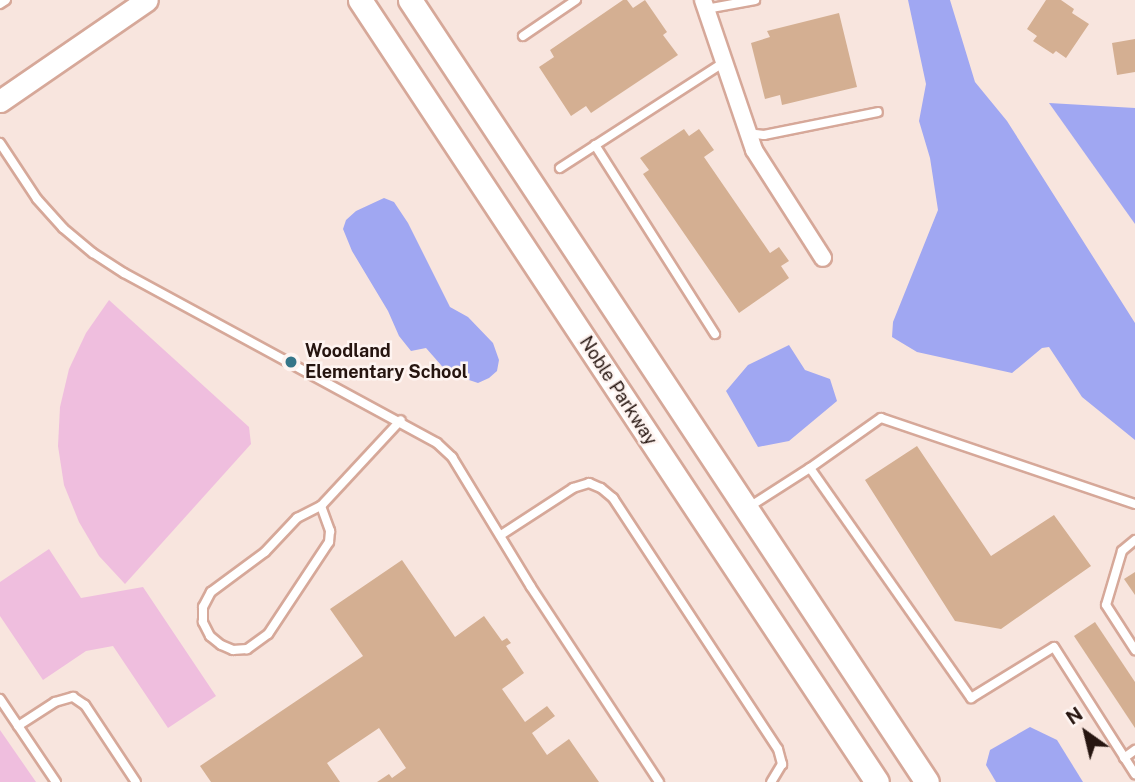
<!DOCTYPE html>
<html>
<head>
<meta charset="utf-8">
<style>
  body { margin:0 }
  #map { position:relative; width:1135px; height:782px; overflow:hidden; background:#f8e5de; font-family:"Public Sans",sans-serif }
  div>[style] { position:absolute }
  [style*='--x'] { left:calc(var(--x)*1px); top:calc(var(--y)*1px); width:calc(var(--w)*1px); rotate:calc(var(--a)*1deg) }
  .green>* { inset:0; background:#efbede }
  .water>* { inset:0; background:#a0a7f2 }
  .building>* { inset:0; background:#d4af92 }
  .roads { filter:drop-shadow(2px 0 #d6a899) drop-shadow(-2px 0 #d6a899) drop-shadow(0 2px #d6a899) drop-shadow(0 -2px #d6a899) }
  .service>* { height:8px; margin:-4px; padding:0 4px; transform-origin:4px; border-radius:4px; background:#fff }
  .minor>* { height:16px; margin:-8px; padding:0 8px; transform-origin:8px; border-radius:8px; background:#fff }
  .tertiary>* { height:21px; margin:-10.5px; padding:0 10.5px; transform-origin:10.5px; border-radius:10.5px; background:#fff }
  .secondary>* { height:23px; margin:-11.5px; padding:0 11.5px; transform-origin:11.5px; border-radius:11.5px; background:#fff }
  .dots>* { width:19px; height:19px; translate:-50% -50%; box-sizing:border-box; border:4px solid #fef4f1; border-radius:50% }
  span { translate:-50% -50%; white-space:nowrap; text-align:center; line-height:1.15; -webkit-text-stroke:5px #fef4f1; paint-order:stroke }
  .poi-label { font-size:18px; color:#261510; font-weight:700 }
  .left { translate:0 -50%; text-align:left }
  .street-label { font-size:18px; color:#261510 }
  .north { position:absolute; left:1051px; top:698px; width:70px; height:70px; -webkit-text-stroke:5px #fef4f1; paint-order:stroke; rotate:326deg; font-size:19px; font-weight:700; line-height:28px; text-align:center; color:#261510 }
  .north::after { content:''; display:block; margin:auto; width:24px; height:32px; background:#261510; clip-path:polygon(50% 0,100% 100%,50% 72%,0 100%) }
</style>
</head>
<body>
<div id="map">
  <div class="green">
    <div style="clip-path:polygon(109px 300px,249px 427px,251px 444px,125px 584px,99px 556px,79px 522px,64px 485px,58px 446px,60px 407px,69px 369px,86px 333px)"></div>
    <div style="clip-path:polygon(49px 549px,81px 598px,143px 587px,216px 696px,168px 728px,113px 646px,86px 651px,43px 680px,0 616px,0 582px)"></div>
    <div style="clip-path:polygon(0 730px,36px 782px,0 782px)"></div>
  </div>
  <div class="water">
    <div style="clip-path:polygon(908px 0,950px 0,975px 82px,1007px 121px,1135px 323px,1135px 440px,1082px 397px,1049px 347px,1042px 348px,1012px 373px,917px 352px,892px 337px,893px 322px,938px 210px,930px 158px,919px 121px,926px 84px)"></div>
    <div style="clip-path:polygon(1049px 103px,1135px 108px,1135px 224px)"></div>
    <div style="clip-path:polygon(384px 198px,394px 202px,408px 223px,450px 307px,468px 317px,493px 343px,499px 360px,497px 371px,489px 378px,478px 383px,448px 373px,426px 348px,411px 351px,399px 336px,388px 311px,352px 251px,343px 229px,346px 220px,356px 211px)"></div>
    <div style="clip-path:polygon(789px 345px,805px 370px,830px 379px,837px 401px,789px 441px,758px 447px,726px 391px,748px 365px)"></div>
    <div style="clip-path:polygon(1030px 727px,1057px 740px,1083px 782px,996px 782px,986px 765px,990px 750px)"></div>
  </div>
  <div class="building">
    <div style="clip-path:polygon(623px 0,627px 0,633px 8px,645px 0,667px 32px,663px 35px,678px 55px,591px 113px,586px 106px,571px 116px,539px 67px,554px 57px,550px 50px)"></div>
    <div style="clip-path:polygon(1046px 0,1061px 0,1074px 9px,1072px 13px,1089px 24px,1066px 58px,1056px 51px,1053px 54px,1033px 41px,1037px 36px,1027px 29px)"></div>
    <div style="clip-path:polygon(839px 13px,857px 87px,782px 105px,780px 95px,765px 99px,751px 43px,770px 37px,767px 31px)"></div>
    <div style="clip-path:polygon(1135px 39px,1135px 72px,1117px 75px,1112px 43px)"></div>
    <div style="clip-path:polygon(684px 129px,689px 136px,699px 129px,714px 150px,704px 157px,770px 253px,779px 247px,789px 261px,781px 266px,789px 278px,739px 313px,643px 174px,649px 170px,640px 158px)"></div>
    <div style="clip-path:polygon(917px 446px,991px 556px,1054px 515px,1091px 566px,1001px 629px,955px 621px,865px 480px)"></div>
    <div style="clip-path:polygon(402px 560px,455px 637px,484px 616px,502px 641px,507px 638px,511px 643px,506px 646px,524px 673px,502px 689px,525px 722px,547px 706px,555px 716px,532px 733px,547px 755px,569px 739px,599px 782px,377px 782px,389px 774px,392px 778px,406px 768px,379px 728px,327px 763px,340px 782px,211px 782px,200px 766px,363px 656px,330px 609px)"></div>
    <div style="clip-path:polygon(1135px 572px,1135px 595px,1124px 579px)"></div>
    <div style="clip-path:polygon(1095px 622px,1135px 682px,1135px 728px,1074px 636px)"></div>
  </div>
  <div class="roads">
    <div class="service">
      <div style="--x:0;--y:4;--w:7;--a:-34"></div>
      <div style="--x:706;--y:9;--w:50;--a:-10.4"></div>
      <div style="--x:523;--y:36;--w:64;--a:-34.2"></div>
      <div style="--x:747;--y:133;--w:17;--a:7"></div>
      <div style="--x:764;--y:135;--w:116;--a:-11.4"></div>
      <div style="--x:0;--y:143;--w:67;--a:56.5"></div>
      <div style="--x:37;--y:199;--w:39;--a:48"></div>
      <div style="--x:63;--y:228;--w:39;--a:40"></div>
      <div style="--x:93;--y:253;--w:37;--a:33"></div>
      <div style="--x:124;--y:273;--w:356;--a:28.5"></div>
      <div style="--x:437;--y:443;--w:21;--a:43"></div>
      <div style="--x:452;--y:457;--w:152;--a:58.7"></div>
      <div style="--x:531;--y:587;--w:233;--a:56.7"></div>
      <div style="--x:595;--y:145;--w:224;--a:57.6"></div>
      <div style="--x:560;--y:168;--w:194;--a:-32.8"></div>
      <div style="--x:810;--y:468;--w:87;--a:-35.2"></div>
      <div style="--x:881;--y:418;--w:268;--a:18.7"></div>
      <div style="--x:321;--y:506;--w:27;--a:70"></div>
      <div style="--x:330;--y:531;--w:11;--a:95"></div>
      <div style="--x:329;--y:542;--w:110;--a:123.5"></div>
      <div style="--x:268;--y:634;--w:26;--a:144"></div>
      <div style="--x:247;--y:649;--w:14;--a:176"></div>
      <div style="--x:233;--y:650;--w:13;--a:-157"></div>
      <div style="--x:221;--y:645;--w:14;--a:-141"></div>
      <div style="--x:210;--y:636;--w:16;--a:-117"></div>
      <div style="--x:203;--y:622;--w:15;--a:-90"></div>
      <div style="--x:203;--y:607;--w:17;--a:-62"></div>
      <div style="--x:211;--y:592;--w:67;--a:-36.5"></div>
      <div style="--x:265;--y:552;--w:47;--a:-46.7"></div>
      <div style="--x:297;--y:518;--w:27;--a:-27"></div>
      <div style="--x:321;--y:506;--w:117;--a:-47.1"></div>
      <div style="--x:749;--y:507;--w:72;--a:-32.6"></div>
      <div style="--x:810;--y:468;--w:281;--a:55"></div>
      <div style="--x:971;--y:698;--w:97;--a:-31.6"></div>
      <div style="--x:1054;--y:647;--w:151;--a:57.5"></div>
      <div style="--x:501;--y:535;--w:86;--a:-33.1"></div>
      <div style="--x:573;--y:488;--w:17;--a:-17"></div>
      <div style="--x:589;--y:483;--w:13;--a:23"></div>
      <div style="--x:601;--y:488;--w:16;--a:40"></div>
      <div style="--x:613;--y:498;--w:300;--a:56.7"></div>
      <div style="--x:778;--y:749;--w:16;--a:75"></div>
      <div style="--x:782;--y:764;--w:21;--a:121"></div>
      <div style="--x:1135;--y:540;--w:17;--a:140"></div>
      <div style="--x:1122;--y:551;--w:56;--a:106.5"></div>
      <div style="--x:1106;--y:605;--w:54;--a:57.2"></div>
      <div style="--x:0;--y:699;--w:100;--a:56"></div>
      <div style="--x:18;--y:726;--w:44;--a:-33"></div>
      <div style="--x:55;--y:702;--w:19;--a:-16"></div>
      <div style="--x:73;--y:697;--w:14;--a:34"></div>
      <div style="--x:85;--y:705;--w:92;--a:56.5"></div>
      <div style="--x:1124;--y:758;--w:14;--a:-36"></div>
    </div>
    <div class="minor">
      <div style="--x:703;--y:0;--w:158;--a:71.2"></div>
      <div style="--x:754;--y:150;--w:128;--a:57.4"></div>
    </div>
    <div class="tertiary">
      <div style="--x:0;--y:101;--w:178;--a:-34.5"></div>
    </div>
    <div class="secondary">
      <div style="--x:360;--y:0;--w:937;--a:56.53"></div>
      <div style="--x:410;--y:0;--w:937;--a:56.53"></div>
    </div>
  </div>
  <div class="dots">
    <div style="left:291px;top:362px;background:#357689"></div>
  </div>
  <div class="poi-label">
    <span class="left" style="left:305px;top:362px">Woodland<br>Elementary School</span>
  </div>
  <div class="street-label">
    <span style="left:618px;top:391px;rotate:57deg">Noble Parkway</span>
  </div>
  <div class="north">N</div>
</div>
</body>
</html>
